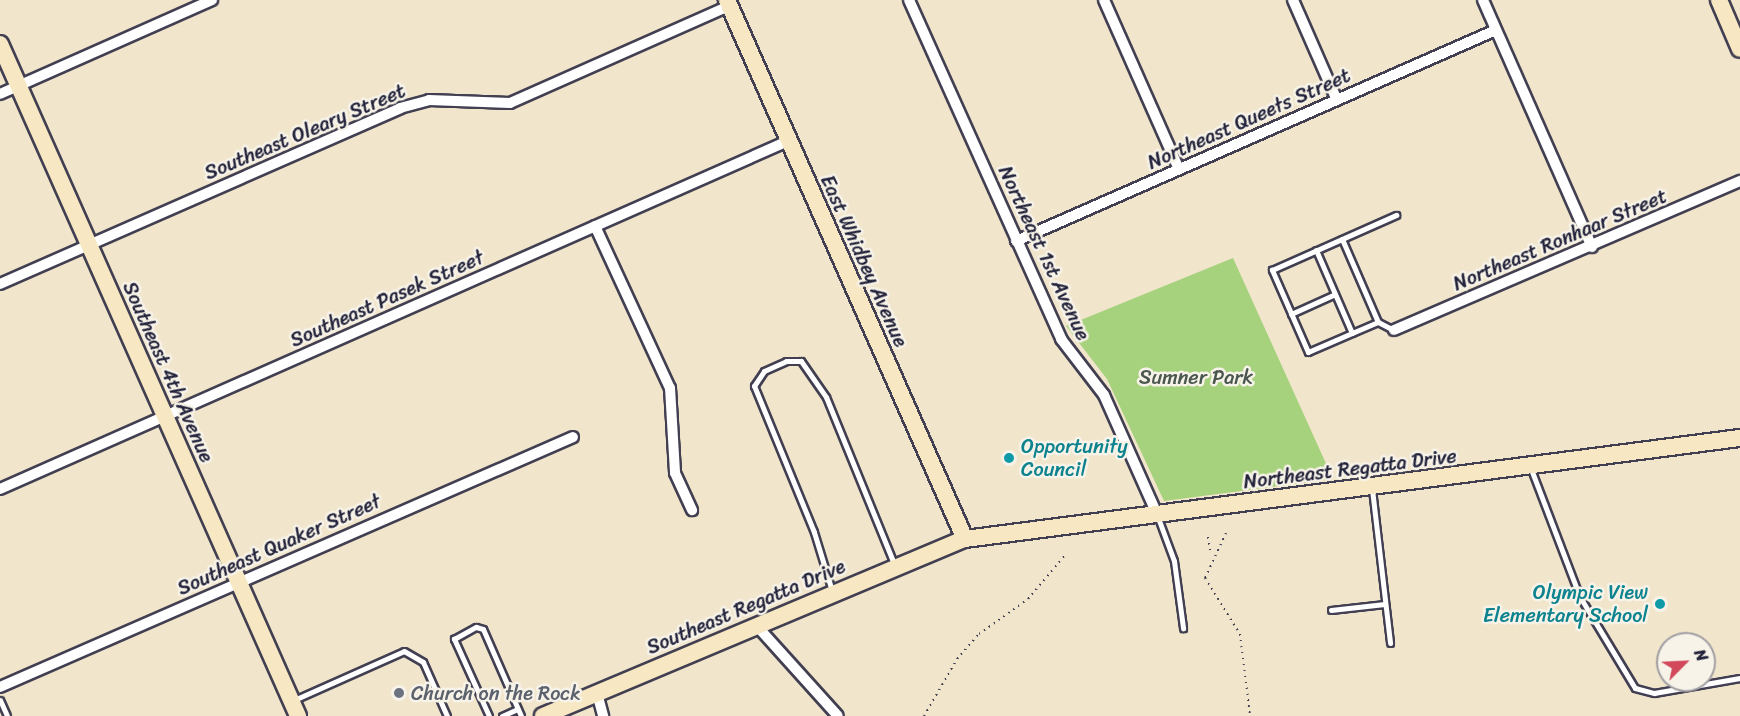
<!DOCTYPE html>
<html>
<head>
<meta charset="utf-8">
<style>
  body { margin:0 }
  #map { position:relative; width:1740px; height:716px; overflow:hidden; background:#f1e5cc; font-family:Sriracha,sans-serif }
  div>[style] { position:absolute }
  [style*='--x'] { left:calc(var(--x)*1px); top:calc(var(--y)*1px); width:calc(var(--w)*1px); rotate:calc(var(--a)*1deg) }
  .green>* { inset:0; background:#a6d17d }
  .path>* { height:2px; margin-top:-1px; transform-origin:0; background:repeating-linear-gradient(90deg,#413f51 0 1.5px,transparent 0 6px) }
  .roads { filter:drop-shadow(2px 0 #413f51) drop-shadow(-2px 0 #413f51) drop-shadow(0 2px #413f51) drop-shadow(0 -2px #413f51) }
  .lane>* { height:5px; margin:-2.5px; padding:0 2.5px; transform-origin:2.5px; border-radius:2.5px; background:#fff }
  .street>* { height:10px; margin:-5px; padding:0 5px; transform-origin:5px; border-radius:5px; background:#fff }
  .secondary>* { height:16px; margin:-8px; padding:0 8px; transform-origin:8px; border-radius:8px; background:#f7e8c3 }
  .dots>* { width:16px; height:16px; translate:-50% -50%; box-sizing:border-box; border:3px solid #f7f3e8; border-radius:50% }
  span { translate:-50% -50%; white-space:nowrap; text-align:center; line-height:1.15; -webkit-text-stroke:5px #f7f3e8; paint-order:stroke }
  .street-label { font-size:20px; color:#22223b }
  .park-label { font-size:20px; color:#4a574f }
  .culture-label { font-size:20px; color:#0d838f }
  .left { translate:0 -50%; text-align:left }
  .right { translate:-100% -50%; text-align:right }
  .worship-label { font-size:20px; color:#5b616d }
  .north { position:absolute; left:1656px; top:632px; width:60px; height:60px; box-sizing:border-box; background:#f7f3e8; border:2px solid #a29fa3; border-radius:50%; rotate:66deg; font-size:16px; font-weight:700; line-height:24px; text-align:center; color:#22223b }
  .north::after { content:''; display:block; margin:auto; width:21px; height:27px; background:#d1495b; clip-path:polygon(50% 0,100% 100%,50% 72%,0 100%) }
</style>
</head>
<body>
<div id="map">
  <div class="green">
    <div style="clip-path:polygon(1233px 258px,1333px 479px,1164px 501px,1107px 379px,1066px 326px)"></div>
  </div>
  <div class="path">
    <div style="--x:1226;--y:533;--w:50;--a:115"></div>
    <div style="--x:1205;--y:578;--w:66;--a:58"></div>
    <div style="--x:1240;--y:634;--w:83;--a:83"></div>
    <div style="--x:1208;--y:537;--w:18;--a:81"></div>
    <div style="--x:924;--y:716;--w:66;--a:-59.9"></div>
    <div style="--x:957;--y:659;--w:33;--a:-49"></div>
    <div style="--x:979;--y:634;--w:60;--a:-35.5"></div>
    <div style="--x:1028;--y:599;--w:59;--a:-49.8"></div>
  </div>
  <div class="roads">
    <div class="lane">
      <div style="--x:1342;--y:239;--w:90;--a:66.6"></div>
      <div style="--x:1378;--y:322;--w:18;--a:27"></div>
      <div style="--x:1316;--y:250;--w:90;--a:66.6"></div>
      <div style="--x:1352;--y:333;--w:48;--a:156.6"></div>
      <div style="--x:1308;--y:352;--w:90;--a:-113.7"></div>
      <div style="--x:1272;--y:270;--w:136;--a:-23.9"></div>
      <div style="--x:1291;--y:314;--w:48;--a:-24.4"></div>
      <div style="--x:1352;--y:333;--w:28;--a:-23"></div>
      <div style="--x:1531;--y:469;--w:137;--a:69.1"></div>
      <div style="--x:1580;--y:597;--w:106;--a:58.9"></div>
      <div style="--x:1635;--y:688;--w:20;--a:15"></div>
      <div style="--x:1654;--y:693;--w:87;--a:-9.9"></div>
      <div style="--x:1372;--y:489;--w:155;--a:83.3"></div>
      <div style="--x:1157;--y:515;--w:49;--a:69.7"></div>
      <div style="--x:1174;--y:561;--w:68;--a:82.3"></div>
      <div style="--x:832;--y:591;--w:62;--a:-107"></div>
      <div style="--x:814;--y:532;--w:158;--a:-112.3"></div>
      <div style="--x:754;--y:386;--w:18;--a:-56"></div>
      <div style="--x:764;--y:371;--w:24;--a:-24"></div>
      <div style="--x:786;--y:361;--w:15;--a:0"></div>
      <div style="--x:801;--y:361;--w:44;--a:55.2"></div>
      <div style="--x:826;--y:397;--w:183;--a:67.8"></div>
      <div style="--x:1331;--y:610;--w:54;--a:-6.3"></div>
      <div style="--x:0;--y:700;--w:17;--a:66"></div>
      <div style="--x:294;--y:700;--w:120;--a:-24"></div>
      <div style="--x:404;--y:651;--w:22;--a:30"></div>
      <div style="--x:423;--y:662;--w:59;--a:66"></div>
      <div style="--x:489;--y:716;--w:85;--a:-114.4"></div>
      <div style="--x:454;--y:639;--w:25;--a:-29"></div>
      <div style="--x:476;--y:627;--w:7;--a:16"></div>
      <div style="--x:483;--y:629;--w:95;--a:66.4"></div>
      <div style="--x:502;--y:716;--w:17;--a:-24"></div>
    </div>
    <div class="street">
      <div style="--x:909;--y:0;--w:372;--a:65.8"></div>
      <div style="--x:1061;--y:339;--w:71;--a:52.5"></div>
      <div style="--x:1104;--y:395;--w:130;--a:66"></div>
      <div style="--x:1104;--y:0;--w:185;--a:66.1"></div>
      <div style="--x:1293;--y:0;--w:109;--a:66.3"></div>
      <div style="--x:1483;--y:0;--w:270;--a:66.2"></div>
      <div style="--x:0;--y:94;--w:232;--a:-23.9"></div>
      <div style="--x:595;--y:226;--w:179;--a:65.2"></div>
      <div style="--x:670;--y:388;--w:85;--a:86.6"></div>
      <div style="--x:675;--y:473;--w:41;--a:65.3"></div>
      <div style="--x:1016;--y:241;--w:524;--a:-23.73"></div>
      <div style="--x:0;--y:284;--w:437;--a:-23.7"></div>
      <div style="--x:400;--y:108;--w:30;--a:-15"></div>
      <div style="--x:429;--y:100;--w:81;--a:2.1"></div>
      <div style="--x:510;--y:103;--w:240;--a:-23.9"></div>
      <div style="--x:1394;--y:330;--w:377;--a:-23.3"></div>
      <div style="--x:0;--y:489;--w:861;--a:-23.83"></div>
      <div style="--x:756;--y:625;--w:122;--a:48"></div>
      <div style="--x:0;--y:687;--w:625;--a:-23.57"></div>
      <div style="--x:597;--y:693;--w:24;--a:75"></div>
    </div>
    <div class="secondary">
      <div style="--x:727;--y:0;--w:589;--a:66.18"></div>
      <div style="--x:1719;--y:0;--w:53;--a:66.8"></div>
      <div style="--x:0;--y:44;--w:735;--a:66.08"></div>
      <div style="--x:543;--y:716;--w:458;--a:-22.8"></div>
      <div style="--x:965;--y:539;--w:782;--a:-7.43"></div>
    </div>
  </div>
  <div class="dots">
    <div style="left:1009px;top:458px;background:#0f9aa8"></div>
    <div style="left:1660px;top:604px;background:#0f9aa8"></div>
    <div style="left:399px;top:693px;background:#6b7280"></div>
  </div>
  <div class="street-label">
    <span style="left:1249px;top:119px;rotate:-24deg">Northeast Queets Street</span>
    <span style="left:305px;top:132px;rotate:-23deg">Southeast Oleary Street</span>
    <span style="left:1560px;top:240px;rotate:-23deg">Northeast Ronhaar Street</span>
    <span style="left:1044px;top:253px;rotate:65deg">Northeast 1st Avenue</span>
    <span style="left:864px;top:261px;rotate:66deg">East Whidbey Avenue</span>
    <span style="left:387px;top:299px;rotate:-24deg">Southeast Pasek Street</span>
    <span style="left:168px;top:372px;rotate:66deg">Southeast 4th Avenue</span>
    <span style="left:1350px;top:469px;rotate:-7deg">Northeast Regatta Drive</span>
    <span style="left:279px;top:545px;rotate:-24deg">Southeast Quaker Street</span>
    <span style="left:746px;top:607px;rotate:-23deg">Southeast Regatta Drive</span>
  </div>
  <div class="park-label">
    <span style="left:1196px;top:377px">Sumner Park</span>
  </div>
  <div class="culture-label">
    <span class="left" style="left:1021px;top:458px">Opportunity<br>Council</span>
    <span class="right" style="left:1648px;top:604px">Olympic View<br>Elementary School</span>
  </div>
  <div class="worship-label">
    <span class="left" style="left:411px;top:693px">Church on the Rock</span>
  </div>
  <div class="north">N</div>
</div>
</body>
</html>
